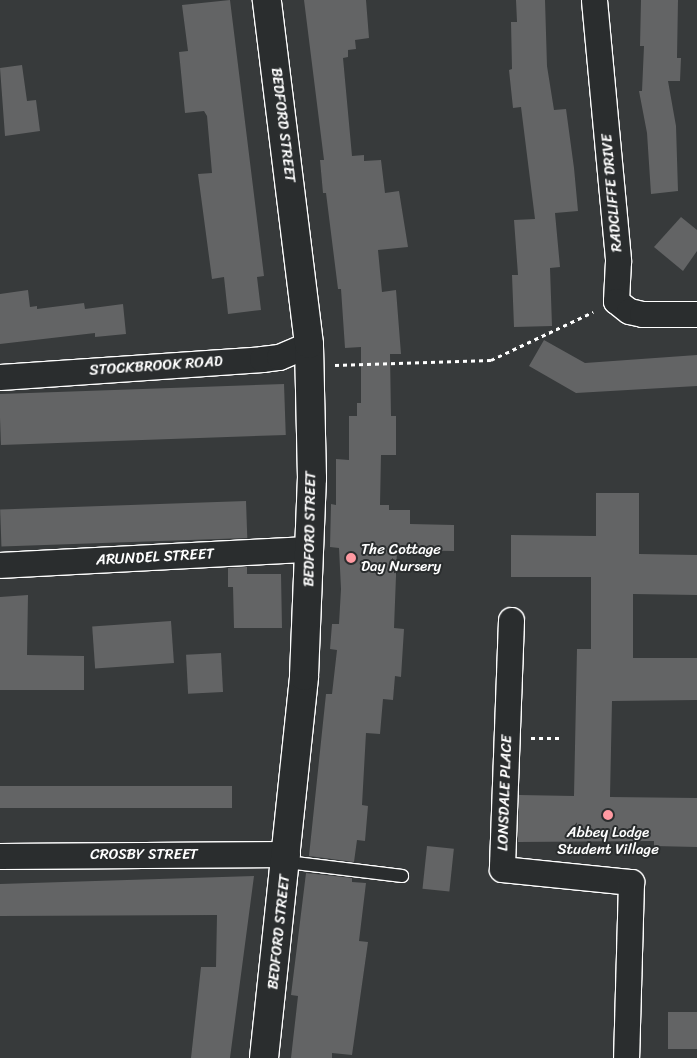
<!DOCTYPE html>
<html>
<head>
<meta charset="utf-8">
<style>
  body { margin:0 }
  #map { position:relative; width:697px; height:1058px; overflow:hidden; background:#373a3b; font-family:Sriracha,sans-serif }
  div>[style] { position:absolute }
  [style*='--x'] { left:calc(var(--x)*1px); top:calc(var(--y)*1px); width:calc(var(--w)*1px); rotate:calc(var(--a)*1deg) }
  .building>* { inset:0; background:#636465; transform-origin:0 0 }
  .path>* { height:3px; margin-top:-1.5px; transform-origin:0; background:repeating-linear-gradient(90deg,#fff 0 4px,transparent 0 8px) }
  .roads { filter:drop-shadow(1px 0 #fff) drop-shadow(-1px 0 #fff) drop-shadow(0 1px #fff) drop-shadow(0 -1px #fff) }
  .service>* { height:12px; margin:-6px; padding:0 6px; transform-origin:6px; border-radius:6px; background:#2a2d2e }
  .minor>* { height:25px; margin:-12.5px; padding:0 12.5px; transform-origin:12.5px; border-radius:12.5px; background:#2a2d2e }
  .tertiary>* { height:28px; margin:-14px; padding:0 14px; transform-origin:14px; border-radius:14px; background:#2a2d2e }
  .dots>* { width:14px; height:14px; translate:-50% -50%; box-sizing:border-box; border:2px solid #2a2d2e; border-radius:50% }
  span { translate:-50% -50%; white-space:nowrap; text-align:center; line-height:1.15; -webkit-text-stroke:4px #2a2d2e; paint-order:stroke }
  .street-label { font-size:15px; color:#fff }
  .poi-label { font-size:15px; color:#fff }
  .left { translate:0 -50%; text-align:left }
</style>
</head>
<body>
<div id="map">
  <div class="building">
    <div style="clip-path:polygon(230px 0,264px 276px,257px 277px,261px 310px,228px 314px,224px 277px,212px 279px,198px 174px,212px 173px,207px 116px,204px 111px,185px 113px,179px 52px,188px 51px,182px 5px)"></div>
    <div style="clip-path:polygon(304px 0,366px 0,369px 38px,355px 40px,356px 49px,348px 50px,348px 57px,343px 58px,352px 156px,364px 155px,364px 161px,381px 160px,385px 193px,399px 191px,408px 247px,378px 250px,382px 292px,396px 290px,401px 354px,390px 354px,391px 416px,396px 416px,396px 455px,381px 455px,380px 505px,389px 505px,389px 510px,410px 510px,410px 524px,454px 525px,454px 551px,397px 550px,394px 628px,404px 629px,401px 677px,395px 676px,393px 700px,383px 699px,380px 734px,366px 733px,362px 805px,368px 806px,365px 841px,357px 840px,354px 862px,309px 856px,326px 694px,332px 694px,337px 650px,330px 649px,332px 624px,339px 624px,341px 589px,339px 548px,330px 547px,331px 504px,336px 505px,336px 459px,349px 460px,349px 416px,357px 416px,357px 403px,361px 403px,361px 347px,345px 348px,341px 289px,338px 289px,326px 193px,323px 193px,320px 160px,324px 160px)"></div>
    <div style="clip-path:polygon(516px 0,545px 0,547px 66px,554px 110px,566px 109px,574px 168px,578px 211px,555px 213px,560px 267px,550px 268px,552px 326px,514px 327px,512px 275px,518px 275px,514px 220px,535px 219px,521px 107px,513px 108px,509px 70px,512px 69px,511px 22px,517px 22px)"></div>
    <div style="clip-path:polygon(641px 0,678px 0,677px 58px,681px 58px,680px 81px,668px 81px,676px 126px,678px 191px,651px 194px,647px 133px,639px 91px,642px 91px,644px 46px,640px 46px)"></div>
    <div style="clip-path:polygon(22px 65px,27px 101px,36px 100px,40px 131px,5px 136px,0 68px)"></div>
    <div style="clip-path:polygon(681px 217px,697px 230px,697px 251px,683px 271px,654px 247px)"></div>
    <div style="clip-path:polygon(28px 290px,30px 307px,37px 306px,37px 309px,84px 303px,85px 309px,123px 304px,126px 334px,95px 337px,95px 333px,0 344px,0 294px)"></div>
    <div style="clip-path:polygon(544px 340px,585px 363px,697px 355px,697px 386px,576px 393px,529px 366px)"></div>
    <div style="left:284px;top:384px;width:51px;height:285px;rotate:88deg"></div>
    <div style="clip-path:polygon(596px 493px,639px 493px,639px 554px,697px 555px,697px 595px,633px 594px,633px 658px,697px 658px,697px 700px,612px 701px,610px 797px,697px 798px,697px 847px,654px 846px,654px 841px,518px 842px,519px 795px,574px 796px,577px 649px,591px 649px,591px 577px,511px 577px,511px 535px,596px 536px)"></div>
    <div style="left:246px;top:501px;width:37px;height:246px;rotate:88deg"></div>
    <div style="clip-path:polygon(247px 567px,247px 574px,281px 574px,282px 628px,234px 628px,233px 587px,228px 587px,228px 568px)"></div>
    <div style="clip-path:polygon(28px 595px,27px 655px,84px 656px,84px 690px,0 690px,0 597px)"></div>
    <div style="left:171px;top:621px;width:42px;height:79px;rotate:86deg"></div>
    <div style="left:221px;top:653px;width:39px;height:35px;rotate:87deg"></div>
    <div style="left:232px;top:786px;width:22px;height:232px;rotate:90deg"></div>
    <div style="left:427px;top:846px;width:27px;height:43px;rotate:6deg"></div>
    <div style="clip-path:polygon(306px 873px,352px 878px,352px 882px,366px 883px,359px 941px,368px 942px,352px 1055px,332px 1053px,332px 1058px,291px 1058px,298px 996px,291px 995px)"></div>
    <div style="clip-path:polygon(254px 876px,230px 1058px,191px 1058px,201px 967px,216px 967px,217px 915px,0 916px,0 884px)"></div>
    <div style="left:668px;top:1012px;width:29px;height:37px"></div>
  </div>
  <div class="path">
    <div style="--x:335;--y:365;--w:156;--a:-1.8"></div>
    <div style="--x:491;--y:360;--w:113;--a:-25.2"></div>
    <div style="--x:531;--y:738;--w:32;--a:0"></div>
  </div>
  <div class="roads">
    <div class="service">
      <div style="--x:287;--y:862;--w:116;--a:6.9"></div>
    </div>
    <div class="minor">
      <div style="--x:594;--y:0;--w:262;--a:84.7"></div>
      <div style="--x:618;--y:261;--w:40;--a:92.9"></div>
      <div style="--x:616;--y:301;--w:16;--a:38"></div>
      <div style="--x:629;--y:311;--w:13;--a:13"></div>
      <div style="--x:642;--y:314;--w:55;--a:0"></div>
      <div style="--x:0;--y:377;--w:263;--a:-3.9"></div>
      <div style="--x:262;--y:359;--w:17;--a:-7"></div>
      <div style="--x:279;--y:357;--w:33;--a:-23"></div>
      <div style="--x:0;--y:565;--w:310;--a:-3"></div>
      <div style="--x:511;--y:620;--w:249;--a:92.1"></div>
      <div style="--x:502;--y:869;--w:130;--a:5.8"></div>
      <div style="--x:631;--y:882;--w:176;--a:91.6"></div>
      <div style="--x:0;--y:856;--w:287;--a:-0.4"></div>
    </div>
    <div class="tertiary">
      <div style="--x:264;--y:1058;--w:384;--a:-84"></div>
      <div style="--x:304;--y:676;--w:198;--a:-87.7"></div>
      <div style="--x:312;--y:478;--w:134;--a:-91.3"></div>
      <div style="--x:309;--y:344;--w:347;--a:-97"></div>
    </div>
  </div>
  <div class="dots">
    <div style="left:351px;top:558px;background:#ff9aa2"></div>
    <div style="left:608px;top:815px;background:#ff9aa2"></div>
  </div>
  <div class="street-label">
    <span style="left:283px;top:125px;rotate:83deg">BEDFORD STREET</span>
    <span style="left:612px;top:193px;rotate:-95deg">RADCLIFFE DRIVE</span>
    <span style="left:156px;top:366px;rotate:-4deg">STOCKBROOK ROAD</span>
    <span style="left:310px;top:529px;rotate:-89deg">BEDFORD STREET</span>
    <span style="left:155px;top:557px;rotate:-3deg">ARUNDEL STREET</span>
    <span style="left:505px;top:793px;rotate:-88deg">LONSDALE PLACE</span>
    <span style="left:144px;top:855px">CROSBY STREET</span>
    <span style="left:279px;top:932px;rotate:-84deg">BEDFORD STREET</span>
  </div>
  <div class="poi-label">
    <span class="left" style="left:361px;top:558px">The Cottage<br>Day Nursery</span>
    <span style="left:608px;top:841px">Abbey Lodge<br>Student Village</span>
  </div>
</div>
</body>
</html>
